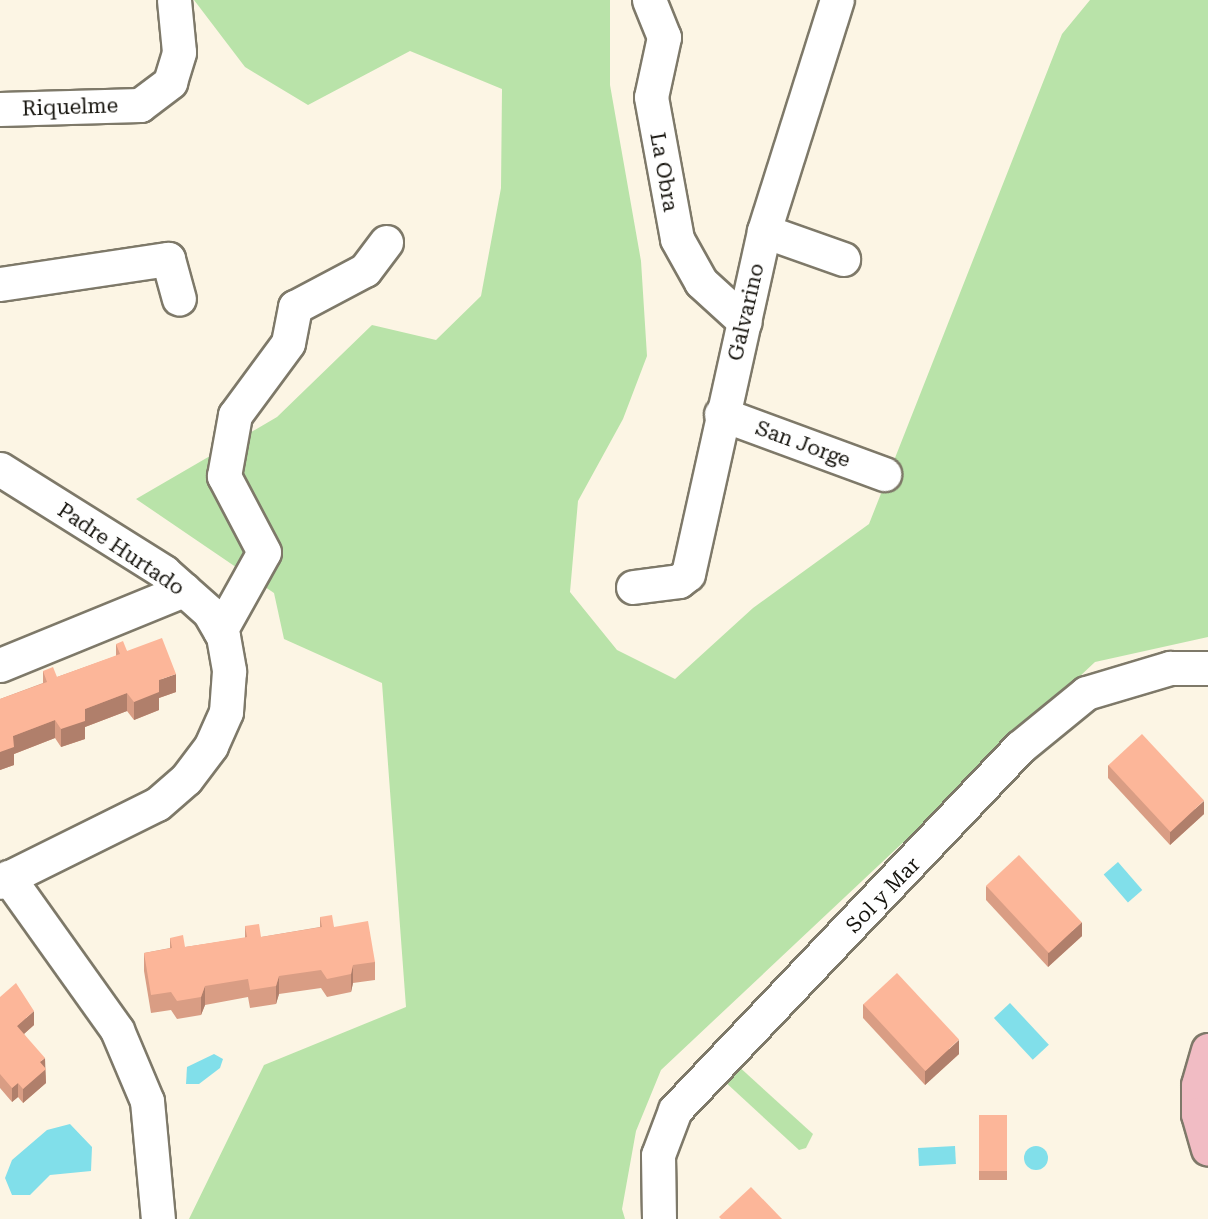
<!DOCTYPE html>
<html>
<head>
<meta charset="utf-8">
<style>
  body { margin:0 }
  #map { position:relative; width:1208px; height:1219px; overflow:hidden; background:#fcf5e4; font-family:"Roboto Serif",serif }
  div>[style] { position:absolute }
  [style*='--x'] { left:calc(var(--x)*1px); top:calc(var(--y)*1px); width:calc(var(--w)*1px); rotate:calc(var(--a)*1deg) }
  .green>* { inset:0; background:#b9e3a9 }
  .water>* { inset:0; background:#81dfea; transform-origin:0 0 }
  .round { border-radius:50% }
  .roads { filter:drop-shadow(2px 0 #7e7969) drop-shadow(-2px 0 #7e7969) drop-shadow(0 2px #7e7969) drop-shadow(0 -2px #7e7969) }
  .minor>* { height:33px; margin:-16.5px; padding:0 16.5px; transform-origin:16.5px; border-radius:16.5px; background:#fff }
  .major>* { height:33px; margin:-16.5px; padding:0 16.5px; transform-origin:16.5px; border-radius:16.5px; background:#f1bcc4 }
  .wall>* { inset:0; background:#d99d84; transform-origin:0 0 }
  .shaded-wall>* { inset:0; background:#b07f6b }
  .building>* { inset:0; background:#fcb699; transform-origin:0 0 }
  span { translate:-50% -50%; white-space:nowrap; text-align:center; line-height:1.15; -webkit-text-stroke:4.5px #fff; paint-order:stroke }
  .street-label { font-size:21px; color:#16140e }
</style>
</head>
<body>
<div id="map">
  <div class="green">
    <div style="clip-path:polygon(194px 0,610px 0,610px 85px,641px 261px,647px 356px,623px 419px,578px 501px,570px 592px,617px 650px,675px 679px,753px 608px,869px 524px,1062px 34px,1090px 0,1208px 0,1208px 637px,1095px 662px,661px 1070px,636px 1131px,622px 1209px,625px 1219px,189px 1219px,264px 1065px,406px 1007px,382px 683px,284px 639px,274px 593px,136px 499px,277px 417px,372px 325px,436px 340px,481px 296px,501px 188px,502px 89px,410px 51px,308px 105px,245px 67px)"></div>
    <div style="clip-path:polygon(736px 1064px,813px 1134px,806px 1148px,799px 1150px,723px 1080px)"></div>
  </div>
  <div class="water">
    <div style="left:1118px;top:862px;width:37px;height:19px;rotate:49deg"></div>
    <div style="left:1010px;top:1003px;width:57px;height:22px;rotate:47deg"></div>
    <div style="clip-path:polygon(214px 1054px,223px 1059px,220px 1068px,199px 1084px,186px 1084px,187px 1067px)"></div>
    <div style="clip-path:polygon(70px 1124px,92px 1147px,91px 1171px,50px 1175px,30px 1195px,12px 1195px,5px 1178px,12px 1160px,47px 1130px)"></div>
    <div class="round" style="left:1024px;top:1146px;width:24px;height:24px"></div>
    <div style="left:955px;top:1146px;width:18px;height:37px;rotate:87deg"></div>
  </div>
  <div class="roads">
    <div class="minor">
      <div style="--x:649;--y:0;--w:40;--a:68"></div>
      <div style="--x:664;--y:37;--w:61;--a:102.2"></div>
      <div style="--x:651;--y:97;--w:144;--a:79.6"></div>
      <div style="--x:677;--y:239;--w:49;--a:60.8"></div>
      <div style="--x:701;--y:282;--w:59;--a:42.3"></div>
      <div style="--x:0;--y:109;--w:140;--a:-1.6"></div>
      <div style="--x:140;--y:105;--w:38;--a:-37"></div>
      <div style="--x:170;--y:82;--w:31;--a:-73"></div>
      <div style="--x:179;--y:52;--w:52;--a:-95.5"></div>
      <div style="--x:764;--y:231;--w:84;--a:19.5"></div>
      <div style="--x:0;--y:284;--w:170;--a:-8.5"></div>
      <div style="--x:168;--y:259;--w:41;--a:74.6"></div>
      <div style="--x:721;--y:414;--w:174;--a:20.2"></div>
      <div style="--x:0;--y:469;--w:194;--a:32.1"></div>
      <div style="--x:164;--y:572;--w:60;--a:41.6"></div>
      <div style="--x:209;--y:612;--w:28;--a:60"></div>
      <div style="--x:223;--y:636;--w:36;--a:80"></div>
      <div style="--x:229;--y:671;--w:41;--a:94.2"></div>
      <div style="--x:226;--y:712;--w:37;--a:114"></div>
      <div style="--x:211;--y:746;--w:41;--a:127.1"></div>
      <div style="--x:186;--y:779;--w:38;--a:139"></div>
      <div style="--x:157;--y:804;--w:175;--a:153.6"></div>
      <div style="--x:633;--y:587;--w:46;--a:-7.4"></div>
      <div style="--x:679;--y:581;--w:11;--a:-38"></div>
      <div style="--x:688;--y:574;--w:351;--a:-77.5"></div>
      <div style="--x:764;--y:231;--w:242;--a:-72.5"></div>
      <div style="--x:220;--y:631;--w:90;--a:-60.9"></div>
      <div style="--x:264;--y:552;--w:86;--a:-117.8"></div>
      <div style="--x:224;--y:476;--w:62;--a:-79.8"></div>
      <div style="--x:235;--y:415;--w:89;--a:-53.6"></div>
      <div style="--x:288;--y:343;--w:37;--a:-79"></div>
      <div style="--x:295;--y:307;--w:79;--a:-27.9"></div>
      <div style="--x:365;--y:270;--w:35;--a:-53"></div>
      <div style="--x:0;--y:665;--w:199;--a:-22.2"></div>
      <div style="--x:8;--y:877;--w:188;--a:54.5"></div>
      <div style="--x:117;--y:1030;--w:77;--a:67.1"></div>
      <div style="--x:147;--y:1101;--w:119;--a:84.7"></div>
      <div style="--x:659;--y:1219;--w:64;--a:-90.9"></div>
      <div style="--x:658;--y:1155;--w:48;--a:-69.3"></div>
      <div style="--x:675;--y:1110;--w:501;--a:-46.46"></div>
      <div style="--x:1020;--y:747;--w:85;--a:-39.3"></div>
      <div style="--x:1086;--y:693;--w:88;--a:-16.6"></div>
      <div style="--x:1170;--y:668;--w:38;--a:0"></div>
    </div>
    <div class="major">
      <div style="--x:1208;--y:1050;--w:36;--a:106"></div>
      <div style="--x:1198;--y:1085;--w:29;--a:90"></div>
      <div style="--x:1198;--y:1114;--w:36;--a:74"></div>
    </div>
  </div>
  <div class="wall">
    <div style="clip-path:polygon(116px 644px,127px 651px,176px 692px,159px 698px,159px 710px,134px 720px,127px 711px,85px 727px,85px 739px,61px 747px,55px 738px,14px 754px,14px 765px,0 770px,0 699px,43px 683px,43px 671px,57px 677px,116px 656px)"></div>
    <div style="clip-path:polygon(1108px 765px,1204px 814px,1170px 845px,1108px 778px)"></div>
    <div style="clip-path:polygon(986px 886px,1082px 936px,1048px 967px,986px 900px)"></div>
    <div style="clip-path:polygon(320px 917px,334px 927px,375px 962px,375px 980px,353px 983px,351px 992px,327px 997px,321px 988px,279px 994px,276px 1004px,250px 1008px,248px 997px,205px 1005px,201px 1015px,177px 1019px,171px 1010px,151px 1013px,144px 971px,144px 953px,170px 948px,170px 938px,185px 947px,245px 938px,245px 926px,261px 937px,320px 927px)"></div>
    <div style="clip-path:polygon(0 997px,34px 1025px,24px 1034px,45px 1068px,46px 1083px,23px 1103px,18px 1097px,12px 1102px,0 1088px)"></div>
    <div style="clip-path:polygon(863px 1004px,959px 1054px,925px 1085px,863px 1018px)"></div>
    <div style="left:979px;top:1115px;width:28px;height:65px"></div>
  </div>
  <div class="shaded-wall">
    <div style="clip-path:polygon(176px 674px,176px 692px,159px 698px,159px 710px,134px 720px,134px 702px,159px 680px)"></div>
    <div style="clip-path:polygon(127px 693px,127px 711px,85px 727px,85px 739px,61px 747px,61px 729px,85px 709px)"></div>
    <div style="clip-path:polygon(55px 720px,55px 738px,14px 754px,14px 765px,0 770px,0 752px,13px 736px)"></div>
    <div style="clip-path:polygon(1204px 801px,1204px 814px,1170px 845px,1170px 831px)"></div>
    <div style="clip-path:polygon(1082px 922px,1082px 936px,1048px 967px,1048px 953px)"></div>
    <div style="clip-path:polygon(353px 965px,353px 983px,351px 992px,351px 974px)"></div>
    <div style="clip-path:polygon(279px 976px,279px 994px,276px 1004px,276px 986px)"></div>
    <div style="clip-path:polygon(205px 986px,205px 1005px,201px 1015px,201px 997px)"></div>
    <div style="clip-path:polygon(34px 1011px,34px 1025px,17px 1040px,17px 1026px)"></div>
    <div style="clip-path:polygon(959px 1040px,959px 1054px,925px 1085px,925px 1071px)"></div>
    <div style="clip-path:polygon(45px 1058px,46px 1083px,23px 1103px,23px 1089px,40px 1062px)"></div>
    <div style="clip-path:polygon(18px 1083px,18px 1097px,12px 1102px,12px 1088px)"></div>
  </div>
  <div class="building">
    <div style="clip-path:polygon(162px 638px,176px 674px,159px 680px,159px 692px,134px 702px,127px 693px,85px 709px,85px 721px,61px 729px,55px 720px,13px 736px,14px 747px,0 752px,0 699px,47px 682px,43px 671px,53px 667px,57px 677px,120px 654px,116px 644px,123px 641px,127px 651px)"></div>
    <div style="left:1142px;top:734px;width:91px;height:46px;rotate:47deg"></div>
    <div style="left:1019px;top:855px;width:92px;height:45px;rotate:47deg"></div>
    <div style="clip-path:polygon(332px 915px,334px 927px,368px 921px,375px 962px,353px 965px,351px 974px,327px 979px,321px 970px,279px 976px,276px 986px,250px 990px,248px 979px,205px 986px,201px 997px,177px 1001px,171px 992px,151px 995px,144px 953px,172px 948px,170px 938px,183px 935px,185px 947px,247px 937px,245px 926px,259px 924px,261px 937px,322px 927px,320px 917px)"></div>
    <div style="left:897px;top:973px;width:91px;height:46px;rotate:47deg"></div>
    <div style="clip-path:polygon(16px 983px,34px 1011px,17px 1026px,45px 1058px,40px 1062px,46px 1069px,23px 1089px,18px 1083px,12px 1088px,0 1074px,0 997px)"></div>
    <div style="left:979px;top:1115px;width:28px;height:56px"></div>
    <div style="clip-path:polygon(751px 1187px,782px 1219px,721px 1219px,719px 1217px)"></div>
  </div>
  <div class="street-label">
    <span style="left:70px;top:107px;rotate:-2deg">Riquelme</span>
    <span style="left:664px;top:172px;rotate:80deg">La Obra</span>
    <span style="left:746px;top:312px;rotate:-77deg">Galvarino</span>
    <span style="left:803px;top:444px;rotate:20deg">San Jorge</span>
    <span style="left:121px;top:549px;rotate:34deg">Padre Hurtado</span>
    <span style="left:883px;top:895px;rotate:-46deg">Sol y Mar</span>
  </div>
</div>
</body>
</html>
